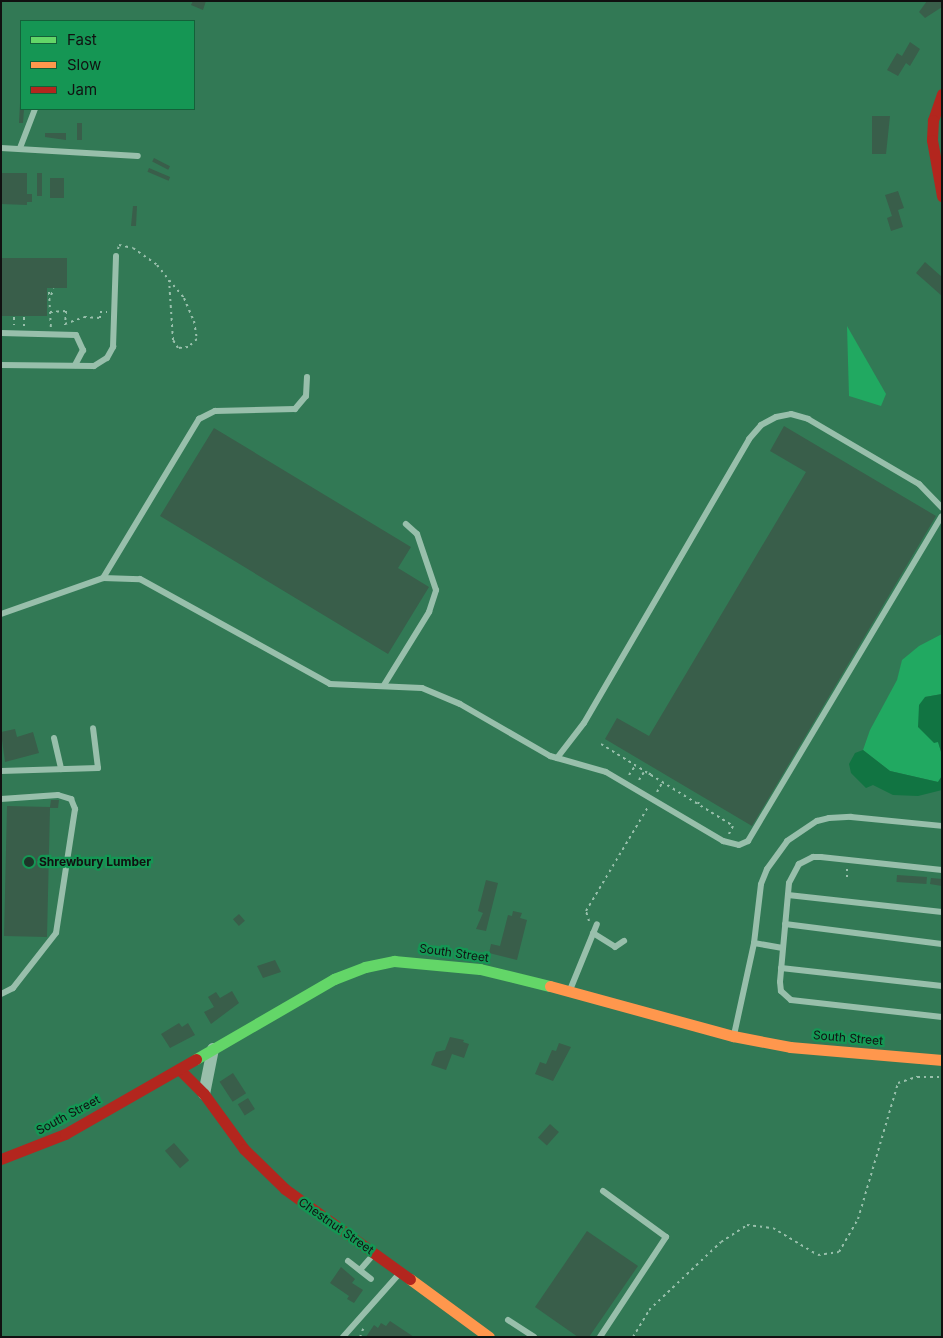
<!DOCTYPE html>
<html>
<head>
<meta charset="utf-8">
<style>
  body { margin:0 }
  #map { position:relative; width:943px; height:1338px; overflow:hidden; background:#327955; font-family:Inter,sans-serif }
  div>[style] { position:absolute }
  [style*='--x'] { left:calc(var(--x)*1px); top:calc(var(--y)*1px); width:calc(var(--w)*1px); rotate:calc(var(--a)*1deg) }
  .green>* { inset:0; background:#21a961 }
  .water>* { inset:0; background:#117442 }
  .building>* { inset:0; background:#395e4a; transform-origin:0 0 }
  .path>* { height:2px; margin-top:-1px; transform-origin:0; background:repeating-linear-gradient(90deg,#98bfab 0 2.5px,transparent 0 6.5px) }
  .lane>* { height:6px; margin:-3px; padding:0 3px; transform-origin:3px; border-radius:3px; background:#98bfab }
  .street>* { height:12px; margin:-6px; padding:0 6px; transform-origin:6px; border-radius:6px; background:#98bfab }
  .fast>* { height:11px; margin:-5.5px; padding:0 5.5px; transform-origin:5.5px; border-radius:5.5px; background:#63d668 }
  .slow>* { height:11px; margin:-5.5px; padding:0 5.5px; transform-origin:5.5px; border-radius:5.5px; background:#ff974d }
  .jam>* { height:11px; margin:-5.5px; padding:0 5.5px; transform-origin:5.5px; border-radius:5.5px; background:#b3261e }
  .dots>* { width:14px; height:14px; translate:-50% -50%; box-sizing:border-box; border:2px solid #159654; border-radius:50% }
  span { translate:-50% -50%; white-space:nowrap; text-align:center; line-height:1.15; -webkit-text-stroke:4.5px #159654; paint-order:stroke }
  .poi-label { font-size:12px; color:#111; font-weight:700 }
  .left { translate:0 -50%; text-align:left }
  .street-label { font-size:12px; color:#111 }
  .frame { position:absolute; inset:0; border:2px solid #111; pointer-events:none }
  .legend { position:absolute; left:20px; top:20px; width:175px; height:90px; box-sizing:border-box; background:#159654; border:1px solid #136139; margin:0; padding:6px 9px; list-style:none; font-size:15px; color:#111 }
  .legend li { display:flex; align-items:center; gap:10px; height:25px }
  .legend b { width:25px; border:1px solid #136139 }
</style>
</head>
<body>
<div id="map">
  <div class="green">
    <div style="clip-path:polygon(847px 326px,886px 394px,881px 406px,849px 396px)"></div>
    <div style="clip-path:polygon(942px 634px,942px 694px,925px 697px,942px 755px,942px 776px,938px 782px,890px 771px,863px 750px,870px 730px,897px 680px,902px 660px,919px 646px)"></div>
  </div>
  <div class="water">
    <div style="clip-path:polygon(942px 694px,942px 755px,938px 742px,934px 743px,918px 727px,919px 705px,925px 697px)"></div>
    <div style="clip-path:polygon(863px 750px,890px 771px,938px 782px,942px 776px,942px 790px,918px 796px,893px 795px,873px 785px,866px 788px,851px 773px,849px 764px,855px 753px)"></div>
  </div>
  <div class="building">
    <div style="clip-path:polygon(193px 1px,206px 1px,203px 10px,191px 5px)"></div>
    <div style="clip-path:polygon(927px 1px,942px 1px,942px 7px,925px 18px,919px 12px)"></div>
    <div style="clip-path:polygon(910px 42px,920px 49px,910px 66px,906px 63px,898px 76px,887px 70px,897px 53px,902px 56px)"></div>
    <div style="clip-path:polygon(20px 103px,24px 109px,23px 123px,19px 123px)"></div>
    <div style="clip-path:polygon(872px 116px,890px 116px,886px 154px,872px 154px)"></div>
    <div style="left:77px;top:123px;width:5px;height:17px"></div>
    <div style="clip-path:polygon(45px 133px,66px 133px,66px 140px,45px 137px)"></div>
    <div style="left:154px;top:158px;width:18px;height:4px;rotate:27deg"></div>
    <div style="left:149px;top:168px;width:23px;height:4px;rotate:23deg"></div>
    <div style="clip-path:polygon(1px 173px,27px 173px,27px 194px,32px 194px,32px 202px,27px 202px,27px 205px,1px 204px)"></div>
    <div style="left:37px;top:173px;width:5px;height:23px"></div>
    <div style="left:50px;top:178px;width:14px;height:20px"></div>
    <div style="clip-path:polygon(898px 191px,904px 208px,898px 210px,903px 227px,891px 231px,887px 218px,892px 216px,885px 195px)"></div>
    <div style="clip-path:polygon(133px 206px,137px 206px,136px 226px,131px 226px)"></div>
    <div style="clip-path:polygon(1px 258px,67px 258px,67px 288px,47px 288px,47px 316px,1px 316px)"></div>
    <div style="clip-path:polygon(925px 262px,942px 277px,942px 296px,916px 273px)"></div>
    <div style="clip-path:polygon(784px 426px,936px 516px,752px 826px,605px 739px,617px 718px,649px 736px,806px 472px,770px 451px)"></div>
    <div style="clip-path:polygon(214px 428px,411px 547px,398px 568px,429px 587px,388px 654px,160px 516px)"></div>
    <div style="clip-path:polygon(15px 729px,17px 737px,33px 732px,39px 753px,5px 762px,1px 732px)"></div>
    <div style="clip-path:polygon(51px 800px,59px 800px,58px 808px,50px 808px,47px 937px,4px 936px,7px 806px,50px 807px)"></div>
    <div style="left:897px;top:875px;width:30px;height:7px;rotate:4deg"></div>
    <div style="clip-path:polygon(931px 878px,942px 879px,942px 886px,930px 884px)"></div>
    <div style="clip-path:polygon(486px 880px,498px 883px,486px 931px,476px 929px,483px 913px,478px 911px)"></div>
    <div style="clip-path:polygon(513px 911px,522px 913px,520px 918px,527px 920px,517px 960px,489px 953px,491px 944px,500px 946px,508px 915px,512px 916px)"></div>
    <div style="left:239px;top:914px;width:9px;height:8px;rotate:49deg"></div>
    <div style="clip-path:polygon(275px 960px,281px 972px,263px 978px,257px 966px)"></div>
    <div style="clip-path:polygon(232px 991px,239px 1003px,211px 1024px,204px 1012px,214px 1007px,208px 997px,216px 992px,220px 998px)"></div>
    <div style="clip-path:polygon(179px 1023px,182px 1027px,188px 1023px,195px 1035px,170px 1048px,161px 1034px)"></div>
    <div style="clip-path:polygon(450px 1037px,464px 1040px,463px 1042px,469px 1044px,464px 1058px,452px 1054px,446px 1070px,431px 1065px,436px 1052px,445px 1050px)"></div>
    <div style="clip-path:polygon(559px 1043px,571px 1047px,553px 1081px,535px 1074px,540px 1062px,546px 1064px,552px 1050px,556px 1051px)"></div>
    <div style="left:233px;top:1073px;width:24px;height:16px;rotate:57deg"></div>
    <div style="left:248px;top:1098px;width:13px;height:12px;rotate:58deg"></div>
    <div style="left:550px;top:1124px;width:12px;height:18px;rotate:42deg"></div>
    <div style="left:174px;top:1143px;width:23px;height:12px;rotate:49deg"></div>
    <div style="clip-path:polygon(587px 1231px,638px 1266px,589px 1337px,578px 1337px,535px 1307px)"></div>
    <div style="clip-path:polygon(341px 1267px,355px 1279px,352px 1283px,363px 1290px,354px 1303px,347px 1299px,349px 1296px,330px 1283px)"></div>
    <div style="clip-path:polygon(390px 1321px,414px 1337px,366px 1337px,374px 1325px,378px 1328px,381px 1323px,386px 1326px)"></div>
  </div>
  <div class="path">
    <div style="--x:118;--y:249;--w:4;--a:-76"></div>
    <div style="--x:119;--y:245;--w:14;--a:12"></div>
    <div style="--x:133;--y:248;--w:29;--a:35"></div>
    <div style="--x:157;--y:265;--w:19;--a:51"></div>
    <div style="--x:169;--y:280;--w:23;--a:50"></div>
    <div style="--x:184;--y:298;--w:25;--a:67"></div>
    <div style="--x:194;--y:321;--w:18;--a:81"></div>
    <div style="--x:197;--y:339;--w:12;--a:138"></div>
    <div style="--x:188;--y:347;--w:10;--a:174"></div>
    <div style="--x:178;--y:348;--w:9;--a:-122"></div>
    <div style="--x:173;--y:340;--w:60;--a:-93.8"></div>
    <div style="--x:49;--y:292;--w:35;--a:87"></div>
    <div style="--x:51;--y:295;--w:7;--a:-63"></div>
    <div style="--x:50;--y:312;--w:16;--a:-4"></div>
    <div style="--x:66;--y:311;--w:14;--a:94"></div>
    <div style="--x:14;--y:317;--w:8;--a:90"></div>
    <div style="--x:24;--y:317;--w:9;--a:90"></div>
    <div style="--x:65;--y:324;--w:20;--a:-20"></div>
    <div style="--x:84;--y:317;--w:16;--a:4"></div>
    <div style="--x:100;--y:318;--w:6;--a:-90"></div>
    <div style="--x:100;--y:312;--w:7;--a:0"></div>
    <div style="--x:601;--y:744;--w:155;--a:31.8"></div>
    <div style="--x:733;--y:826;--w:9;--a:117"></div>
    <div style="--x:629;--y:775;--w:11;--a:-56"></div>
    <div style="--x:649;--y:775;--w:6;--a:-51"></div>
    <div style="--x:639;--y:780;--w:9;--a:-58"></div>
    <div style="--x:657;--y:792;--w:10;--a:-61"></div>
    <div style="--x:698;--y:804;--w:5;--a:-68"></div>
    <div style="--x:847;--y:877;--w:8;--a:-90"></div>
    <div style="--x:589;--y:921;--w:10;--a:-107"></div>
    <div style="--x:586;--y:911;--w:121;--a:-59.2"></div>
    <div style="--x:360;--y:1337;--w:9;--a:-69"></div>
    <div style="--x:633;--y:1337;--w:31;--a:-59"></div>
    <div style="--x:649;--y:1310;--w:99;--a:-43.4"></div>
    <div style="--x:721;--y:1242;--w:31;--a:-33"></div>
    <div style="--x:747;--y:1225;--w:26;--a:7"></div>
    <div style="--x:773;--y:1228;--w:52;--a:31"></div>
    <div style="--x:818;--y:1255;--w:21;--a:-8"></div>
    <div style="--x:839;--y:1252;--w:38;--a:-60"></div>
    <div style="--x:858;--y:1219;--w:142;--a:-73.6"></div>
    <div style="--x:898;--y:1083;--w:20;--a:-18"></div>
    <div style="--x:917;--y:1077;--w:25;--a:0"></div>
  </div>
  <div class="lane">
    <div style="--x:1;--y:148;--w:137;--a:3.3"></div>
    <div style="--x:20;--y:148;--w:42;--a:-69"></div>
    <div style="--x:1;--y:333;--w:75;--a:1.5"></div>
    <div style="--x:76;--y:335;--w:17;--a:65"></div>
    <div style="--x:83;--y:350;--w:17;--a:118"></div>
    <div style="--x:1;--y:365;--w:93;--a:0.6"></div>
    <div style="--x:94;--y:366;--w:15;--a:-32"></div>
    <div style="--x:107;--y:358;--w:13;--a:-61"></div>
    <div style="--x:113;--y:347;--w:91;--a:-88.1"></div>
    <div style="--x:103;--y:578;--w:186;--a:-58.9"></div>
    <div style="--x:199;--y:419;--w:18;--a:-27"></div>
    <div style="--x:215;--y:411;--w:80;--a:-1.4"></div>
    <div style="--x:295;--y:409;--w:17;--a:-50"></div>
    <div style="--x:306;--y:396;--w:19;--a:-87"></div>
    <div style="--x:1;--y:614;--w:108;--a:-19.4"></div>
    <div style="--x:103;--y:578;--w:37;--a:2"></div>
    <div style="--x:140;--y:579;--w:217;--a:28.9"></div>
    <div style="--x:330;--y:684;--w:92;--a:2.5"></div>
    <div style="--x:422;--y:688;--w:41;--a:22.8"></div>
    <div style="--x:460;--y:704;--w:104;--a:30"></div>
    <div style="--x:550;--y:756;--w:58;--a:15.9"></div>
    <div style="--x:606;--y:772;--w:136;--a:30.5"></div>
    <div style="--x:723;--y:841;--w:16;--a:14"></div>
    <div style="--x:739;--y:845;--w:10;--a:-24"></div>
    <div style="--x:748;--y:841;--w:378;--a:-59.2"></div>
    <div style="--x:384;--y:685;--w:86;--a:-58.3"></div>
    <div style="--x:429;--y:612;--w:23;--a:-72"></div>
    <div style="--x:436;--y:590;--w:59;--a:-108.7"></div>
    <div style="--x:417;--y:534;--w:15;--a:-138"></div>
    <div style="--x:54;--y:738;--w:32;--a:77"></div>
    <div style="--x:557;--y:758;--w:44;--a:-52.4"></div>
    <div style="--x:584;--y:723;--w:328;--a:-59.8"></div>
    <div style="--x:749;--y:439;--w:18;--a:-49"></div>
    <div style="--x:761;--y:425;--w:17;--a:-28"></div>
    <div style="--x:776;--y:417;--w:15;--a:-11"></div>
    <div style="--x:791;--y:414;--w:18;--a:16"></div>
    <div style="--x:808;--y:419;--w:129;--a:30.4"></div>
    <div style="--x:919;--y:484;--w:33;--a:46"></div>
    <div style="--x:1;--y:771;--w:97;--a:-1.8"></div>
    <div style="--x:98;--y:768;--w:40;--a:-97.1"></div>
    <div style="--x:1;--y:799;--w:57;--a:-4"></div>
    <div style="--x:58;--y:795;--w:14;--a:17"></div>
    <div style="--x:71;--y:799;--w:11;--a:68"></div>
    <div style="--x:75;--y:809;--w:125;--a:98.7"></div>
    <div style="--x:56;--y:933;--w:70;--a:128"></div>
    <div style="--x:13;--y:988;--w:13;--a:153"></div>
    <div style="--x:942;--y:870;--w:122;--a:-173.9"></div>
    <div style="--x:821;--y:857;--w:8;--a:180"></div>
    <div style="--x:813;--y:857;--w:16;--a:153"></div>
    <div style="--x:799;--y:864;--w:21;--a:118"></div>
    <div style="--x:789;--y:883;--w:99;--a:95.2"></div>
    <div style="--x:780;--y:982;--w:9;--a:84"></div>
    <div style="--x:781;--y:991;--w:13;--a:42"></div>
    <div style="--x:791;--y:1000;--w:152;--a:6.4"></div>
    <div style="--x:788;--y:895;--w:155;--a:6.3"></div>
    <div style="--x:785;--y:924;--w:158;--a:7.3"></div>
    <div style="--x:593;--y:933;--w:26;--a:32"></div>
    <div style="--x:615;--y:947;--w:11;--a:-34"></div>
    <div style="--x:754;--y:943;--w:29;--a:10"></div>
    <div style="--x:781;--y:968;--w:162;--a:6.4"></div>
    <div style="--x:570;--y:990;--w:71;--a:-67.8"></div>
    <div style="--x:734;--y:1035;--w:94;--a:-77.7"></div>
    <div style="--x:754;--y:943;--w:59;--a:-83.2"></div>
    <div style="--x:761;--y:884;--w:16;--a:-68"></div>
    <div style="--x:767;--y:869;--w:34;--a:-54"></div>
    <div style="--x:787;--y:841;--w:36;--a:-34"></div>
    <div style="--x:817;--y:821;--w:12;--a:-14"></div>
    <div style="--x:829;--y:818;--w:22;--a:-3"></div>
    <div style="--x:851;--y:817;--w:91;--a:5.6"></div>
    <div style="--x:348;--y:1261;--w:29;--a:38"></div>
    <div style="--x:360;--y:1270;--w:21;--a:-49"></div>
    <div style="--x:508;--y:1320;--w:31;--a:33"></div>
    <div style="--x:343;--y:1337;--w:84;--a:-48.4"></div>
    <div style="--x:600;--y:1337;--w:120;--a:-56.6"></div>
    <div style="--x:666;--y:1237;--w:78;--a:-143.9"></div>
  </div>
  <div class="street">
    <div style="--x:204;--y:1094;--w:46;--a:-78.7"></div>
  </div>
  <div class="fast">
    <div style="--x:196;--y:1059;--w:160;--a:-30.1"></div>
    <div style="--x:334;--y:979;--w:33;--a:-21"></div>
    <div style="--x:365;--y:967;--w:30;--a:-12"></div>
    <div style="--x:394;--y:961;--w:86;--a:5.3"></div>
    <div style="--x:480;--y:969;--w:72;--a:13.7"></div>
  </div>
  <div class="slow">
    <div style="--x:550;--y:986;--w:190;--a:15.3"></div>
    <div style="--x:733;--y:1036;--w:58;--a:10.9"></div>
    <div style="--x:790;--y:1047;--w:153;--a:4.9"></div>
    <div style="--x:410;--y:1279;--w:98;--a:36.3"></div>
  </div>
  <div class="jam">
    <div style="--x:942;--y:94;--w:28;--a:109"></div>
    <div style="--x:933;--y:120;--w:20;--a:93"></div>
    <div style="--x:932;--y:140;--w:57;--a:79.9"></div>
    <div style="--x:179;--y:1069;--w:35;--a:45"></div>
    <div style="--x:204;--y:1094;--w:68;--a:54"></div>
    <div style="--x:244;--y:1149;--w:57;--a:44.3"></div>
    <div style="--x:285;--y:1189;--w:154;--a:35.8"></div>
    <div style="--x:1;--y:1159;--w:69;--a:-21.3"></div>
    <div style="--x:65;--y:1134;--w:151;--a:-29.8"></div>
  </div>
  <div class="dots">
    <div style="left:29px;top:862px;background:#1d3529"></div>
  </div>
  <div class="poi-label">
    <span class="left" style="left:39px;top:862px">Shrewbury Lumber</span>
  </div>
  <div class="street-label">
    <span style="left:454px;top:953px;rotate:8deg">South Street</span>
    <span style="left:848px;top:1038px;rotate:5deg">South Street</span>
    <span style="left:68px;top:1115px;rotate:-28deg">South Street</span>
    <span style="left:336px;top:1226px;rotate:35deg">Chestnut Street</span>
  </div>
  <div class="frame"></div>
  <ul class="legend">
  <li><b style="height:6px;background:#63d668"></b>Fast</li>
  <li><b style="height:6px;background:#ff974d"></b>Slow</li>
  <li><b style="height:6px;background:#b3261e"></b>Jam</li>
  </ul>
</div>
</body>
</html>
